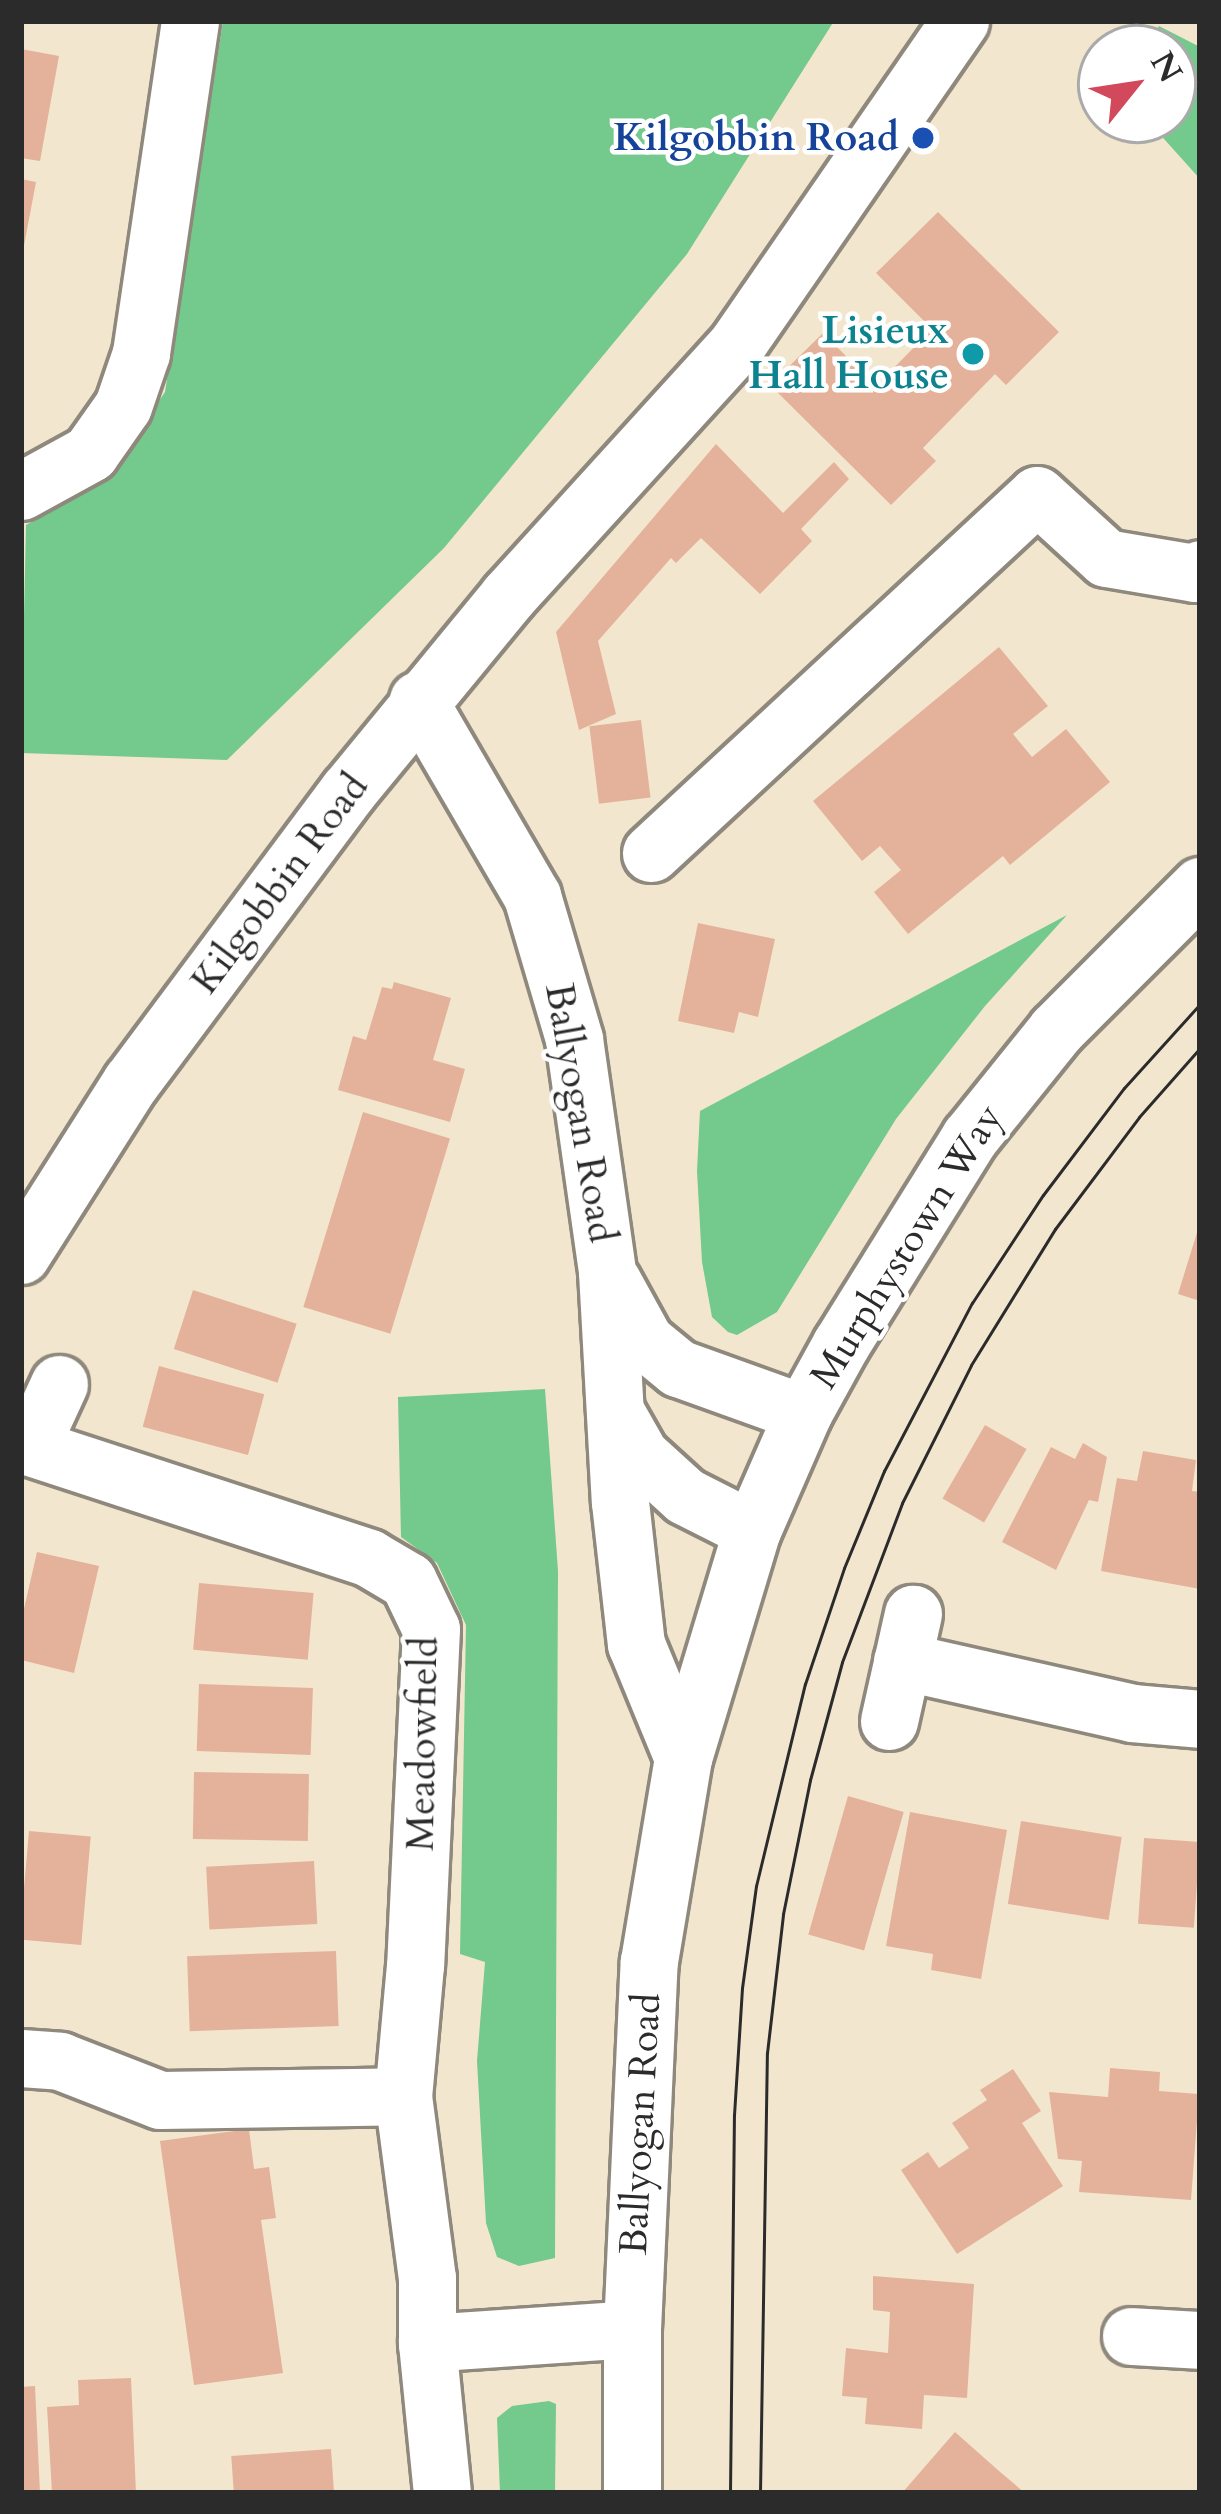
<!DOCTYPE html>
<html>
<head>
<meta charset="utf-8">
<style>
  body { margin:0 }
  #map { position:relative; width:1221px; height:2514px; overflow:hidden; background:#f3e6ce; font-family:Cardo,serif }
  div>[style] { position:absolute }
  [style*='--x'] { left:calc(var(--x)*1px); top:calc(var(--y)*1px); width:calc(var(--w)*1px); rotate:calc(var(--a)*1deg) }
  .green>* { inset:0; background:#74c98c }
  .building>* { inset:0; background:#e4b29a; transform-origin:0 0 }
  .roads { filter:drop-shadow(3px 0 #8f887c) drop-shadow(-3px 0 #8f887c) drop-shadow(0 3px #8f887c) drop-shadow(0 -3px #8f887c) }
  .minor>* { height:57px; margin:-28.5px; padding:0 28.5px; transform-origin:28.5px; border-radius:28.5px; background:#fff }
  .tram>* { height:3px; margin:-1.5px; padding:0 1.5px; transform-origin:1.5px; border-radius:1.5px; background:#2b2b2b }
  .dots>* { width:33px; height:33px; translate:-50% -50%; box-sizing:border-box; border:6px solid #fff; border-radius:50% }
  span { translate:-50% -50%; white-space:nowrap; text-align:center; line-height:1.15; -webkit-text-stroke:9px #fff; paint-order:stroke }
  .transit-label { font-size:39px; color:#164399; font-weight:700 }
  .right { translate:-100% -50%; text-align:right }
  .culture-label { font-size:39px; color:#0d838f; font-weight:700 }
  .street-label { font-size:39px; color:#2b2b2b }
  .frame { position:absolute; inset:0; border:24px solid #2b2b2b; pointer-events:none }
  .north { position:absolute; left:1077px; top:24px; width:120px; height:120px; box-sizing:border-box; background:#fff; border:3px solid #aaa; border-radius:50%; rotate:60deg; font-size:33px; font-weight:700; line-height:48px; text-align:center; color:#2b2b2b }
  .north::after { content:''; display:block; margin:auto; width:42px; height:54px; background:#d1495b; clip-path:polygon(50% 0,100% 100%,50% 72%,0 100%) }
</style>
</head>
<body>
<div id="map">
  <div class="green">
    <div style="clip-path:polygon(223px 21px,834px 21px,687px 254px,444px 548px,227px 760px,21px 753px,26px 525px,104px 482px,165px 392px)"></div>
    <div style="clip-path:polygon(1159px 26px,1200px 47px,1200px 179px,1147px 120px,1173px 120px,1173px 48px,1145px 48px)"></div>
    <div style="clip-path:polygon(1067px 915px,985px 1006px,896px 1119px,777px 1312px,737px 1335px,728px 1332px,712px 1317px,702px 1262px,697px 1171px,700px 1111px)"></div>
    <div style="clip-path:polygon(545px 1389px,558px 1571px,555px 2258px,519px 2266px,497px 2257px,486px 2223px,477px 2061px,485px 1962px,460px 1954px,466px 1625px,437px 1563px,401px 1537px,398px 1397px)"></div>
    <div style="clip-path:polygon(549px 2401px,556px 2404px,555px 2493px,500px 2493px,497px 2418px,512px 2406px)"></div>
  </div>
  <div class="building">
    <div style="clip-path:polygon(21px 49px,59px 56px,40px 161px,21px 158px)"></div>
    <div style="clip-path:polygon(21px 179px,36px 182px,23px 251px,21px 251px)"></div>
    <div style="clip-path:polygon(938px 212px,1059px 332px,1006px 385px,995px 374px,923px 448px,936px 461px,891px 505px,770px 385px,823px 333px,876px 386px,932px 329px,876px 273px)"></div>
    <div style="clip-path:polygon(716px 444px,783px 513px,834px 462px,849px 479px,801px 529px,812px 541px,760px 594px,701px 538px,676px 563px,671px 558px,598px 641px,616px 714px,579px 730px,556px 632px)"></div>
    <div style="clip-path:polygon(999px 647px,1048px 706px,1013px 734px,1032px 757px,1066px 729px,1110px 782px,1010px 865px,1003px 856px,908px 934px,874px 892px,901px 870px,880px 846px,862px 861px,813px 801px)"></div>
    <div style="left:641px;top:720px;width:78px;height:52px;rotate:83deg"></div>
    <div style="clip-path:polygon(698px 923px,775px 939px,758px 1017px,739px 1012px,734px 1033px,678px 1021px)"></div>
    <div style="clip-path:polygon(394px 982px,451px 998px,433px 1060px,465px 1069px,450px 1122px,338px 1090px,353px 1036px,366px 1040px,382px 987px,392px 989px)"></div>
    <div style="left:363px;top:1112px;width:91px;height:204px;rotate:17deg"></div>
    <div style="clip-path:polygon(1199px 1226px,1200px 1226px,1200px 1301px,1178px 1294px)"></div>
    <div style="left:193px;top:1290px;width:109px;height:62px;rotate:18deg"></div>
    <div style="left:159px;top:1366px;width:109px;height:63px;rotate:15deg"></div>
    <div style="left:985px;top:1425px;width:48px;height:85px;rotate:30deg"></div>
    <div style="clip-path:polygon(1083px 1443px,1107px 1457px,1098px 1502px,1089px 1500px,1056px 1570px,1002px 1542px,1051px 1447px,1075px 1459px)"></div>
    <div style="clip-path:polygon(1143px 1451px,1196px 1460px,1192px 1491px,1200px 1492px,1200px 1589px,1101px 1571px,1117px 1478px,1137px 1481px)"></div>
    <div style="clip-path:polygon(37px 1552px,99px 1566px,74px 1673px,21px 1660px,21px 1622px)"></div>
    <div style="left:199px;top:1583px;width:115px;height:67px;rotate:5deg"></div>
    <div style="left:199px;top:1684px;width:114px;height:67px;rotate:2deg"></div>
    <div style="left:194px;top:1772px;width:115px;height:67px;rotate:1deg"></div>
    <div style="left:848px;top:1796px;width:58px;height:144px;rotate:16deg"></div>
    <div style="clip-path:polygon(910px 1812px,1007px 1830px,981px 1979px,931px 1970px,933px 1954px,886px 1946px)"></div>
    <div style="left:1021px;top:1821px;width:102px;height:84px;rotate:9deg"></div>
    <div style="left:29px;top:1831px;width:62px;height:109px;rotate:5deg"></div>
    <div style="left:1144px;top:1838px;width:56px;height:86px;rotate:4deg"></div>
    <div style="left:314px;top:1861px;width:63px;height:108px;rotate:87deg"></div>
    <div style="left:336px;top:1951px;width:75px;height:149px;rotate:88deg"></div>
    <div style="clip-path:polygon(1110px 2068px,1160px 2072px,1159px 2091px,1199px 2094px,1191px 2200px,1079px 2192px,1082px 2161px,1058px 2159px,1049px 2092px,1108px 2097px)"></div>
    <div style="clip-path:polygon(1013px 2069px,1041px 2111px,1022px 2123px,1063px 2186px,957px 2254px,901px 2170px,928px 2152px,939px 2168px,969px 2148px,952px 2123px,987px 2100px,980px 2090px)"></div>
    <div style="clip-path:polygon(249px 2129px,254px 2169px,269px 2167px,276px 2218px,261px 2220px,283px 2373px,194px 2385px,160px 2141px)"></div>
    <div style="clip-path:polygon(873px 2276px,974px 2284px,967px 2398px,924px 2395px,922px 2429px,865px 2424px,867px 2398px,842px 2396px,846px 2348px,888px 2353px,890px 2312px,873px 2310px)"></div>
    <div style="clip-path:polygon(131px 2378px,136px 2493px,52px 2493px,47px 2407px,79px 2405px,78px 2380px)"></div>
    <div style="clip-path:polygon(35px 2386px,40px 2493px,21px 2493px,21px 2387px)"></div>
    <div style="clip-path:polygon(955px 2432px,999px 2471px,1025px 2493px,902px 2493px)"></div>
    <div style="left:331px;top:2449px;width:44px;height:100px;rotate:86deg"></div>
  </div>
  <div class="roads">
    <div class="minor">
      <div style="--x:21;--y:491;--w:79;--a:-28.8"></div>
      <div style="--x:90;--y:453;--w:57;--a:-54.9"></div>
      <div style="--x:123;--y:406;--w:56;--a:-71.2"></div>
      <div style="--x:141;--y:353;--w:336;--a:-81.6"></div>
      <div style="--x:418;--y:700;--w:227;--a:59.8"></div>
      <div style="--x:532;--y:896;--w:149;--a:73.6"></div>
      <div style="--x:574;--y:1039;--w:235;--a:81.9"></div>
      <div style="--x:607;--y:1272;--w:230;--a:86.8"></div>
      <div style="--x:620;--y:1502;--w:143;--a:83.6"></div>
      <div style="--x:636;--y:1644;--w:123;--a:67.6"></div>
      <div style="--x:651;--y:853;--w:526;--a:-42.84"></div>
      <div style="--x:1037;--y:495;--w:93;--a:42.4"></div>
      <div style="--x:1106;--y:558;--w:90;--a:9.6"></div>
      <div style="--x:1195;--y:573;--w:6;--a:-39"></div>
      <div style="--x:21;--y:1255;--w:205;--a:-57.6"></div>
      <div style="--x:131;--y:1082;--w:363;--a:-53.3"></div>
      <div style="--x:348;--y:791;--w:252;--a:-50.6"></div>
      <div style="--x:508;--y:596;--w:341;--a:-47.7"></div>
      <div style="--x:737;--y:344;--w:393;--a:-55.4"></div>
      <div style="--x:612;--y:1281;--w:68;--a:61.2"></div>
      <div style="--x:645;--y:1341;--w:43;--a:39.3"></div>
      <div style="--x:678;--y:1368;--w:133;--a:19.8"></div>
      <div style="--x:59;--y:1384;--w:69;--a:114.7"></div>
      <div style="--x:30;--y:1447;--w:357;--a:18.1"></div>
      <div style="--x:369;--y:1558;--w:45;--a:30.5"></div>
      <div style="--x:408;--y:1581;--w:53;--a:64.4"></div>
      <div style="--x:431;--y:1629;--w:336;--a:92.7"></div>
      <div style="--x:415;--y:1965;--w:132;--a:95.2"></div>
      <div style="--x:403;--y:2096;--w:184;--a:82.5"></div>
      <div style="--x:427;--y:2278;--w:65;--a:90"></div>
      <div style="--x:427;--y:2343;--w:151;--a:84.3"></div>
      <div style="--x:615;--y:1411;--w:51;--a:60.4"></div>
      <div style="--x:640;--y:1455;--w:61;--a:42.3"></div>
      <div style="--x:685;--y:1496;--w:75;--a:26.9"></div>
      <div style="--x:902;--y:1661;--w:236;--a:12.7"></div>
      <div style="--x:1132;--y:1713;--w:68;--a:5"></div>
      <div style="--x:889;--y:1721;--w:110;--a:-77.4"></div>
      <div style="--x:21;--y:2058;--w:39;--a:4"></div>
      <div style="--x:60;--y:2061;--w:107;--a:21.3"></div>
      <div style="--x:160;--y:2100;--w:243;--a:-0.9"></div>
      <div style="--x:1131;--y:2336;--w:69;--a:3.3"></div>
      <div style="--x:427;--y:2343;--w:205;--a:-3.9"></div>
      <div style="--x:632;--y:2493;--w:164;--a:-90"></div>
      <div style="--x:632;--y:2329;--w:368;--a:-87.4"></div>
      <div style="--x:649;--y:1961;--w:206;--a:-80.5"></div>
      <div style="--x:683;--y:1758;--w:238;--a:-73.2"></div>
      <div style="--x:752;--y:1530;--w:128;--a:-66.4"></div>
      <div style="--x:803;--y:1413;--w:79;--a:-61.2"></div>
      <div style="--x:841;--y:1344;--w:244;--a:-58.1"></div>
      <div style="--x:970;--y:1137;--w:137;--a:-51.2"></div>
      <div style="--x:1056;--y:1030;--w:204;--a:-45"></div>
    </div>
  </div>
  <div class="tram">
    <div style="--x:730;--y:2493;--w:378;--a:-89.4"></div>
    <div style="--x:734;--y:2115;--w:127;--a:-86.4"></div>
    <div style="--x:742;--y:1988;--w:103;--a:-82.2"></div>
    <div style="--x:756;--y:1886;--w:208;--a:-76.4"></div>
    <div style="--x:805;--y:1684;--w:122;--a:-71.4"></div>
    <div style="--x:844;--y:1568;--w:105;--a:-67.6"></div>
    <div style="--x:884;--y:1471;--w:190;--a:-62.4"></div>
    <div style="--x:972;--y:1303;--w:129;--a:-56.7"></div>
    <div style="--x:1043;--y:1195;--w:134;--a:-52.9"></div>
    <div style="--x:1124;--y:1088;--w:113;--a:-47.9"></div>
    <div style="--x:760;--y:2493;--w:440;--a:-89.1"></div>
    <div style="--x:767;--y:2053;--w:140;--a:-83.4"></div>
    <div style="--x:783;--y:1914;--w:137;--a:-78.6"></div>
    <div style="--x:810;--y:1780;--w:122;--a:-74.8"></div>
    <div style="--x:842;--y:1662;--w:170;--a:-69.3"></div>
    <div style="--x:902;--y:1503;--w:154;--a:-63.4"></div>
    <div style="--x:971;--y:1365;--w:160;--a:-58.3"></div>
    <div style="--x:1055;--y:1229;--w:140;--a:-53.1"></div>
    <div style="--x:1139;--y:1117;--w:92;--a:-48.5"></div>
  </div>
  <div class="dots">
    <div style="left:923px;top:138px;background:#1a4fb4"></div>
    <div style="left:973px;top:354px;background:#0f9aa8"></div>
  </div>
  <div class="transit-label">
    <span class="right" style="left:899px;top:138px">Kilgobbin Road</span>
  </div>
  <div class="culture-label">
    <span class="right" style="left:949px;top:354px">Lisieux<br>Hall House</span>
  </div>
  <div class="street-label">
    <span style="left:280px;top:884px;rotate:-53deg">Kilgobbin Road</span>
    <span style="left:580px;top:1113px;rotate:80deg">Ballyogan Road</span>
    <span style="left:907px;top:1247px;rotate:-58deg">Murphystown Way</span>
    <span style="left:423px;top:1744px;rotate:-89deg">Meadowfield</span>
    <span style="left:641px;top:2124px;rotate:-87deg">Ballyogan Road</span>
  </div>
  <div class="frame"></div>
  <div class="north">N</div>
</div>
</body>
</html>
